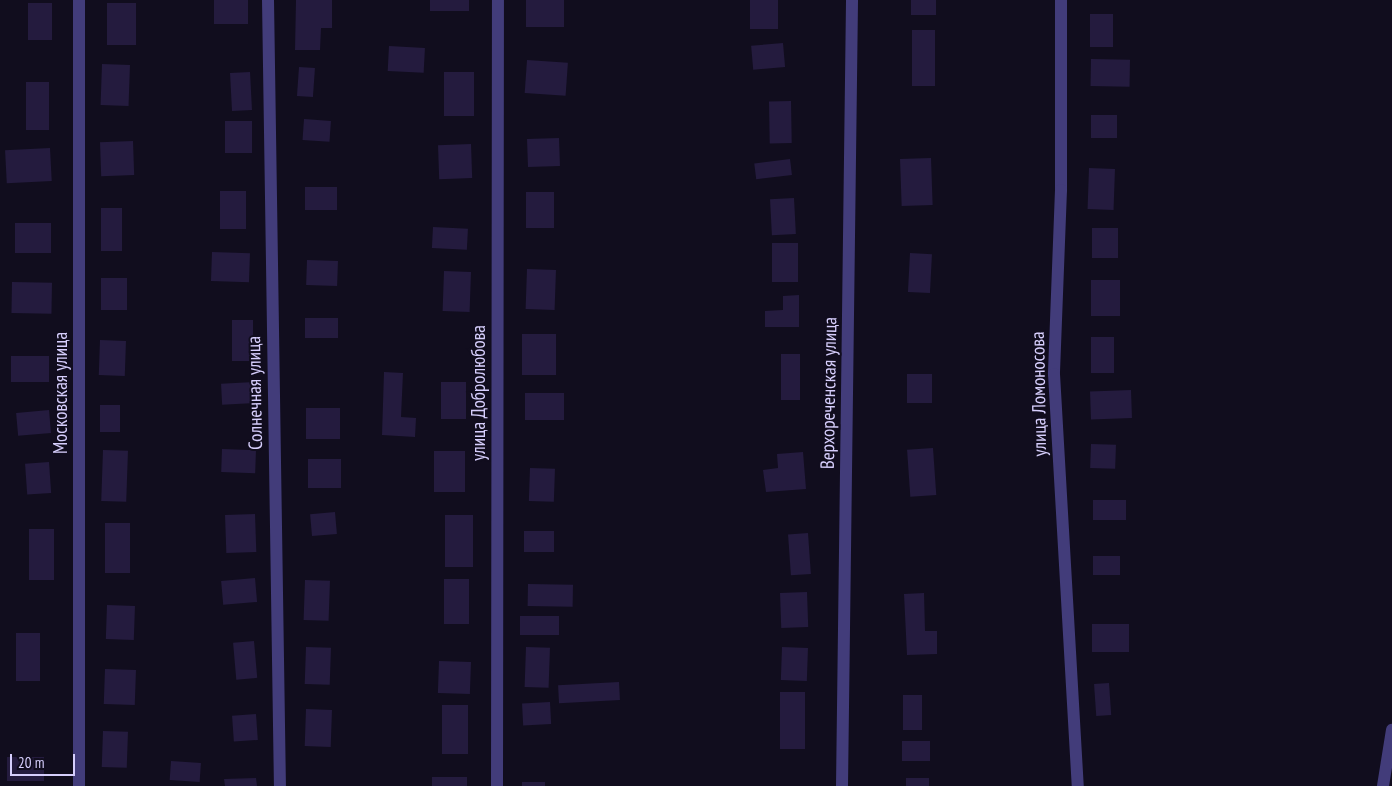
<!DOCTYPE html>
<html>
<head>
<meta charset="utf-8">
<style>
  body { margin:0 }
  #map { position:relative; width:1392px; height:786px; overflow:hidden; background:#110d1e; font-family:"PT Sans Narrow",sans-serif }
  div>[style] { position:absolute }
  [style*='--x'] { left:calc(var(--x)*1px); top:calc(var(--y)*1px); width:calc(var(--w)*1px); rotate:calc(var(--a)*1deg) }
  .building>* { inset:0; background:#241b3e; transform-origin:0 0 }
  .minor>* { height:12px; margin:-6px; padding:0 6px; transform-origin:6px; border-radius:6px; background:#423c7a }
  span { translate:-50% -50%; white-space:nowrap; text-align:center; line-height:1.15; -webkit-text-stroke:4px #110d1e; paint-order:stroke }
  .street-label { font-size:19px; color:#d6cefc }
  .scale { position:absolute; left:10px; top:754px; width:65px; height:22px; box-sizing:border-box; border:2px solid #d6cefc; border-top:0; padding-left:6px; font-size:15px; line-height:18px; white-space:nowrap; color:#d6cefc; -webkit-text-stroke:4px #110d1e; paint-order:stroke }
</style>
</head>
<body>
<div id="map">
  <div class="building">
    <div style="left:214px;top:0;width:34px;height:24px"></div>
    <div style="clip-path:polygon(296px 0,332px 0,332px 28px,321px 28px,320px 50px,295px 50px)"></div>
    <div style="left:430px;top:0;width:39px;height:11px"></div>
    <div style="left:526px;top:0;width:38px;height:27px"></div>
    <div style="left:750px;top:0;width:28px;height:29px"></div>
    <div style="left:911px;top:0;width:25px;height:15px"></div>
    <div style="left:28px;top:3px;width:24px;height:37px"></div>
    <div style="left:107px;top:3px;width:29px;height:42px"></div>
    <div style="left:1090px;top:14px;width:23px;height:33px"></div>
    <div style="left:912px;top:30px;width:23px;height:56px"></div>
    <div style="left:783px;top:43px;width:24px;height:32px;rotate:85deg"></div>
    <div style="left:389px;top:46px;width:36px;height:25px;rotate:3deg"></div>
    <div style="left:1091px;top:59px;width:39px;height:27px;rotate:1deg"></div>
    <div style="left:527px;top:60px;width:41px;height:33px;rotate:4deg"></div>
    <div style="left:102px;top:64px;width:28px;height:41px;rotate:2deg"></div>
    <div style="left:299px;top:67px;width:16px;height:29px;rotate:4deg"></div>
    <div style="left:250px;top:72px;width:38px;height:20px;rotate:87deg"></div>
    <div style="left:444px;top:72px;width:30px;height:44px"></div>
    <div style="left:26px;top:82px;width:23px;height:48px"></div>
    <div style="left:791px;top:101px;width:42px;height:22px;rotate:89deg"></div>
    <div style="left:1091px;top:115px;width:26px;height:23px"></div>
    <div style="left:304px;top:119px;width:27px;height:21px;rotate:4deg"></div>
    <div style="left:225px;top:121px;width:27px;height:32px"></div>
    <div style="left:559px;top:138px;width:28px;height:32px;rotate:88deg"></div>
    <div style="left:133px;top:141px;width:34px;height:33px;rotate:88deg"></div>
    <div style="left:471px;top:144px;width:34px;height:33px;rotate:88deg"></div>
    <div style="left:50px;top:148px;width:33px;height:45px;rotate:87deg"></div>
    <div style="left:931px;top:158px;width:47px;height:31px;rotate:88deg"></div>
    <div style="left:790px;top:159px;width:16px;height:36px;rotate:83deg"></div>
    <div style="left:1089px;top:168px;width:26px;height:41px;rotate:2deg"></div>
    <div style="left:305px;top:187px;width:32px;height:23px"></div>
    <div style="left:220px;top:191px;width:26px;height:38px"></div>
    <div style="left:526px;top:192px;width:28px;height:36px"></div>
    <div style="left:794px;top:198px;width:36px;height:24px;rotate:87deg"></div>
    <div style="left:101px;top:208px;width:21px;height:43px"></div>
    <div style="left:15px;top:223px;width:36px;height:30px"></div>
    <div style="left:433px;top:227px;width:35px;height:21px;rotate:3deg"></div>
    <div style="left:1092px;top:228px;width:26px;height:30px"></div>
    <div style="left:772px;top:243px;width:26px;height:39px"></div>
    <div style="left:212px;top:252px;width:38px;height:29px;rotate:2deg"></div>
    <div style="left:910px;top:253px;width:22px;height:39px;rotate:3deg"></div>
    <div style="left:307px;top:260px;width:31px;height:25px;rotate:2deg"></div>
    <div style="left:527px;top:269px;width:29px;height:40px;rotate:2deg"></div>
    <div style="left:444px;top:271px;width:27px;height:40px;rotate:2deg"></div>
    <div style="left:101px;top:278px;width:26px;height:32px"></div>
    <div style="left:1091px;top:280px;width:29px;height:36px"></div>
    <div style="left:12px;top:282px;width:40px;height:31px;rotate:1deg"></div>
    <div style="clip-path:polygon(799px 295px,799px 327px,765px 327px,765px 311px,783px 310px,783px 296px)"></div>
    <div style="left:305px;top:318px;width:33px;height:20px"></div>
    <div style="left:232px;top:320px;width:21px;height:41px"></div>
    <div style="left:522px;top:334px;width:34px;height:41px"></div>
    <div style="left:1091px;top:337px;width:23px;height:36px"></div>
    <div style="left:100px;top:340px;width:26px;height:35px;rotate:2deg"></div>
    <div style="left:781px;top:354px;width:19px;height:46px"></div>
    <div style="left:11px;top:356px;width:38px;height:26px"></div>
    <div style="clip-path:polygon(384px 372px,403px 373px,401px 417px,416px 418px,415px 437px,382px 435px)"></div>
    <div style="left:907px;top:374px;width:25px;height:29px"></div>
    <div style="left:254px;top:382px;width:21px;height:33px;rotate:87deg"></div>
    <div style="left:441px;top:382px;width:25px;height:37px"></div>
    <div style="left:1131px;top:390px;width:28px;height:41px;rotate:88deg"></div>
    <div style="left:525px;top:393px;width:39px;height:27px"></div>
    <div style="left:100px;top:405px;width:20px;height:27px"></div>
    <div style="left:306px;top:408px;width:34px;height:31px"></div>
    <div style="left:49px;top:410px;width:23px;height:33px;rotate:85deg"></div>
    <div style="left:1091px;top:444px;width:25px;height:24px;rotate:2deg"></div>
    <div style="left:933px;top:448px;width:47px;height:26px;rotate:86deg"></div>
    <div style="left:222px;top:449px;width:34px;height:23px;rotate:2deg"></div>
    <div style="left:103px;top:450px;width:25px;height:51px;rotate:2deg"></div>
    <div style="left:434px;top:451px;width:31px;height:41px"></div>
    <div style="clip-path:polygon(803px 452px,806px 489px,766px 492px,763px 470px,778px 468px,777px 454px)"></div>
    <div style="left:308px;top:459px;width:33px;height:29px"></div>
    <div style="left:49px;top:462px;width:31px;height:24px;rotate:86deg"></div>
    <div style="left:530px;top:468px;width:25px;height:33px;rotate:2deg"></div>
    <div style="left:1126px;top:500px;width:20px;height:33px;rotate:90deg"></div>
    <div style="left:335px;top:512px;width:22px;height:25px;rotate:85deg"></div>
    <div style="left:255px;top:514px;width:38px;height:30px;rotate:88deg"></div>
    <div style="left:445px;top:515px;width:28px;height:52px"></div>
    <div style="left:130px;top:523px;width:50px;height:25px;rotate:90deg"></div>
    <div style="left:29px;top:529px;width:25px;height:51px"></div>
    <div style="left:524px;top:531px;width:30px;height:21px"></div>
    <div style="left:808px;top:533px;width:41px;height:20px;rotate:86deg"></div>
    <div style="left:1093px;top:556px;width:27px;height:19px"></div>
    <div style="left:255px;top:578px;width:24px;height:34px;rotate:85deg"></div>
    <div style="left:444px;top:579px;width:25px;height:45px"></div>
    <div style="left:305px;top:580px;width:25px;height:40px;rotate:2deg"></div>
    <div style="left:528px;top:584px;width:45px;height:22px;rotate:1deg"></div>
    <div style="left:807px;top:592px;width:35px;height:27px;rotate:88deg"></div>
    <div style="clip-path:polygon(924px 593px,925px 631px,937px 631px,937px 654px,907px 655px,904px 594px)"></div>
    <div style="left:107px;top:605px;width:28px;height:34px;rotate:2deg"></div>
    <div style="left:520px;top:616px;width:39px;height:19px"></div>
    <div style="left:1092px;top:624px;width:37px;height:28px"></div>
    <div style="left:16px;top:633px;width:24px;height:48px"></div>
    <div style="left:254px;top:641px;width:37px;height:21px;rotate:85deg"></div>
    <div style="left:306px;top:647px;width:25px;height:37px;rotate:2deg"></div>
    <div style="left:526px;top:647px;width:24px;height:40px;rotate:2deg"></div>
    <div style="left:782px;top:647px;width:26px;height:33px;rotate:2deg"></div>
    <div style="left:439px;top:661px;width:32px;height:32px;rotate:2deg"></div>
    <div style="left:105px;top:669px;width:31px;height:35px;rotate:2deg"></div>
    <div style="left:619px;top:682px;width:18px;height:61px;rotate:87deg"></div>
    <div style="left:1109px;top:683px;width:32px;height:15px;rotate:86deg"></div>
    <div style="left:780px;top:692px;width:25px;height:57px"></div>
    <div style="left:903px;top:695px;width:19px;height:35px"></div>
    <div style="left:550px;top:702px;width:22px;height:28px;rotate:87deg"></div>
    <div style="left:442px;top:705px;width:26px;height:49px"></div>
    <div style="left:306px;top:709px;width:26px;height:37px;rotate:2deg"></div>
    <div style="left:256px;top:714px;width:26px;height:24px;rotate:86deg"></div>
    <div style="left:103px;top:731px;width:25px;height:36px;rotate:2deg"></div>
    <div style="left:902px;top:741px;width:28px;height:20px"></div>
    <div style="left:7px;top:757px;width:37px;height:24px"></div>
    <div style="left:171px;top:761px;width:30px;height:19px;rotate:4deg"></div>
    <div style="left:432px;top:777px;width:35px;height:9px"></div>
    <div style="clip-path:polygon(256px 778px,257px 786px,225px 786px,224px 779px)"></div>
    <div style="left:906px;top:778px;width:23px;height:8px"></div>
    <div style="left:522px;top:782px;width:23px;height:4px"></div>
  </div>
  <div class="minor">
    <div style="--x:79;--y:0;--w:786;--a:90"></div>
    <div style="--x:268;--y:0;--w:786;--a:89.13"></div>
    <div style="--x:1061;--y:0;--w:190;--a:90"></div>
    <div style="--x:1061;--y:190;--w:184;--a:92.2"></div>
    <div style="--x:1054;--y:374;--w:413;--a:86.7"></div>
    <div style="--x:497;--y:786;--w:786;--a:-89.93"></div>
    <div style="--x:842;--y:786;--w:786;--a:-89.27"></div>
    <div style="--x:1383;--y:786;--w:57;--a:-80.9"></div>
  </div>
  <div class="street-label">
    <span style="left:61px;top:393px;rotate:-90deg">Московская улица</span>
    <span style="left:255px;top:393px;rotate:-91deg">Солнечная улица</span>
    <span style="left:479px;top:393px;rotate:-90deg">улица Добролюбова</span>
    <span style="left:829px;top:393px;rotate:-89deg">Верхореченская улица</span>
    <span style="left:1039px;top:394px;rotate:-91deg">улица Ломоносова</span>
  </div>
  <div class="scale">20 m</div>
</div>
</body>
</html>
